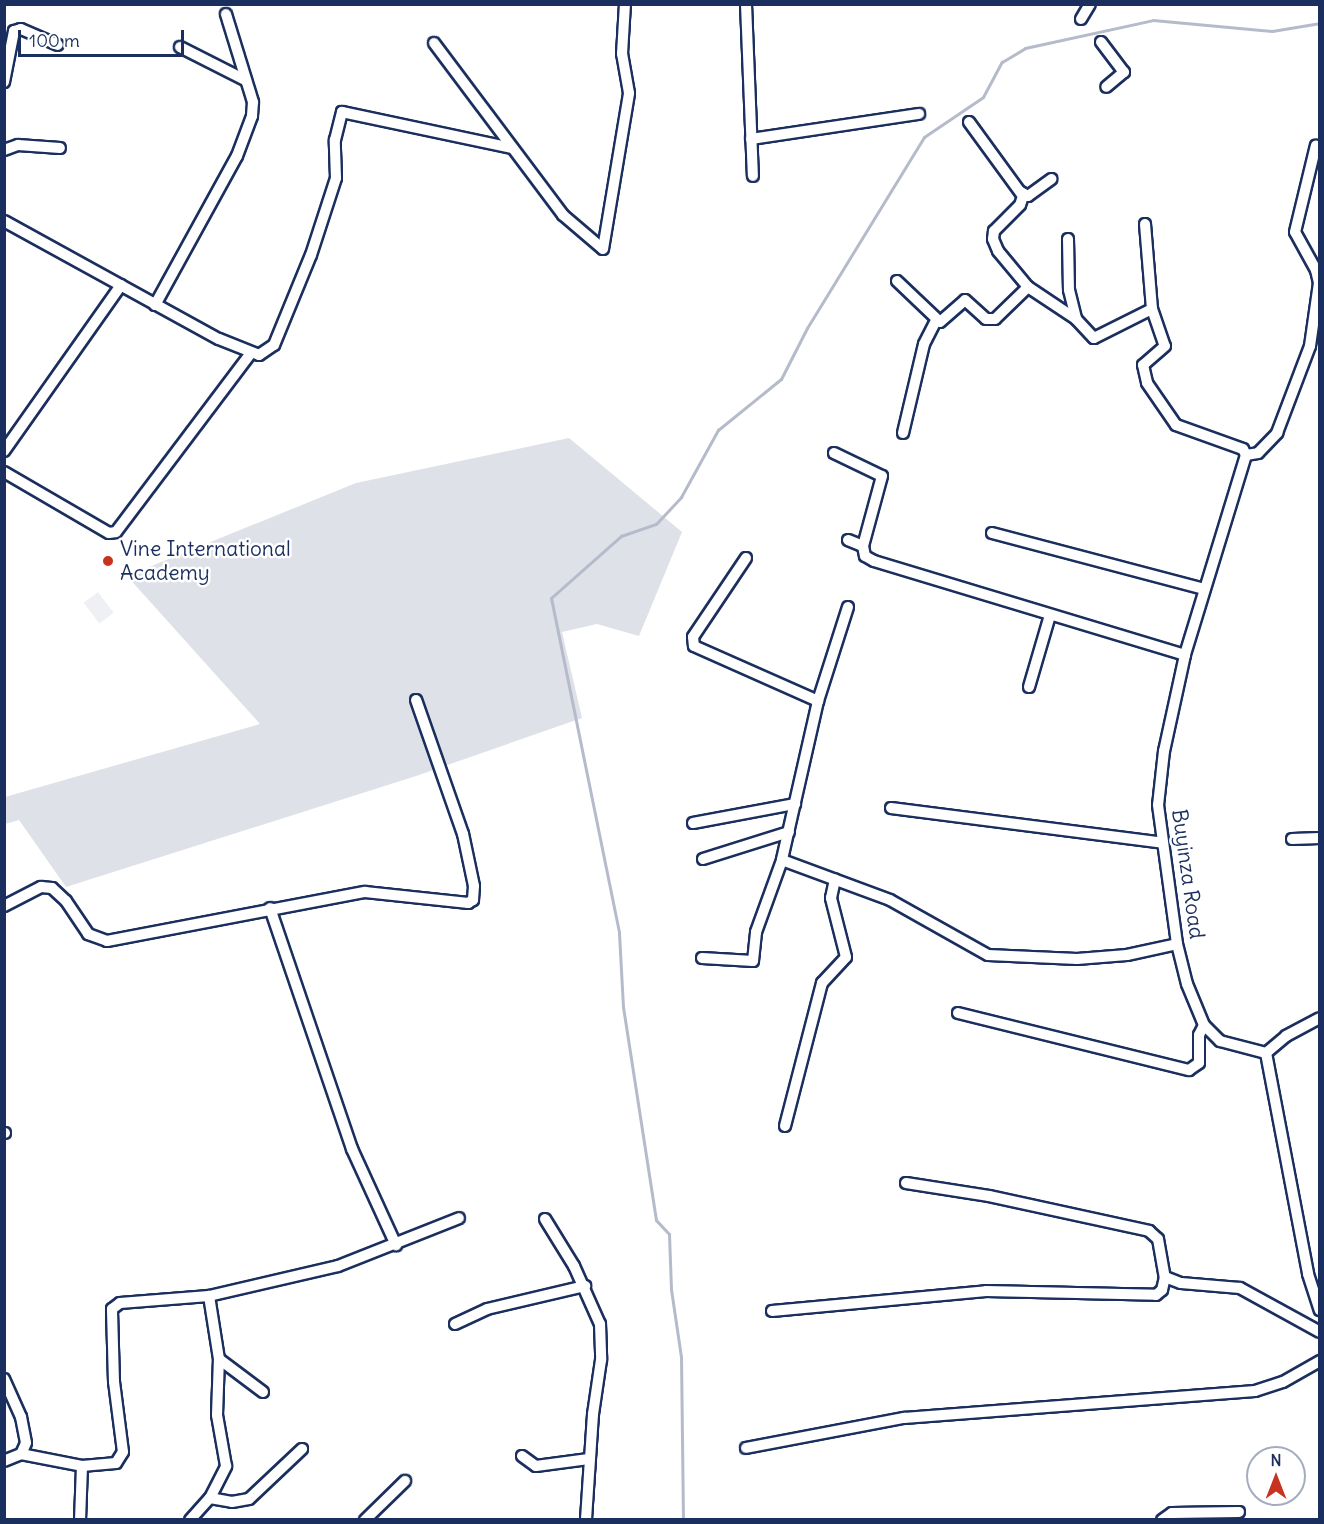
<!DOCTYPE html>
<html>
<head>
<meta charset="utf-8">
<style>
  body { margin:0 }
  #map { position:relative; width:1324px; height:1524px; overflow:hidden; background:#fff; font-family:Delius,sans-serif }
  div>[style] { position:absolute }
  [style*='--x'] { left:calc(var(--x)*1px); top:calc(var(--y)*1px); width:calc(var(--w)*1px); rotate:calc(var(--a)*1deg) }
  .built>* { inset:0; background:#eff0f4; transform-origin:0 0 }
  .green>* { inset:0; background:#dee1e7 }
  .stream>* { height:3px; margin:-1.5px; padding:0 1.5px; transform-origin:1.5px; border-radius:1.5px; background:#b5bbca }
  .roads { filter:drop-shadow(2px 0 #1b2f5e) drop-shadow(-2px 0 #1b2f5e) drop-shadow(0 2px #1b2f5e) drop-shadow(0 -2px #1b2f5e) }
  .minor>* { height:10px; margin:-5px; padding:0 5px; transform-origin:5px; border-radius:5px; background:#fff }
  .dots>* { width:16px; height:16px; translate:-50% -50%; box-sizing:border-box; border:3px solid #fff; border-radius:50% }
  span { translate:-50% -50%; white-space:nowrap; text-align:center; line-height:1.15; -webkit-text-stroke:5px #fff; paint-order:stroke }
  .poi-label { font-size:21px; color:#1b2f5e }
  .left { translate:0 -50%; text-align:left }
  .street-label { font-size:21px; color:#1b2f5e }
  .frame { position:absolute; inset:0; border:6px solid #1b2f5e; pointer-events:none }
  .north { position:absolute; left:1246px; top:1446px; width:60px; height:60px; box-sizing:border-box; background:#fff; border:2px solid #a4acbf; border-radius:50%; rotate:0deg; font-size:16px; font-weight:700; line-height:24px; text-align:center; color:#1b2f5e }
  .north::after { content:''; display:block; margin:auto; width:21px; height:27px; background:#c8321e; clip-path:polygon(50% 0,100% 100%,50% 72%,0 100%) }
  .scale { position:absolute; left:18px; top:30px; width:166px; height:27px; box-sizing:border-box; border:3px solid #1b2f5e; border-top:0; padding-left:8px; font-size:18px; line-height:21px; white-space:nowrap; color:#1b2f5e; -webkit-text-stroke:4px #fff; paint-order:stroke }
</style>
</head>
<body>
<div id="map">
  <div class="built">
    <div style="left:98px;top:592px;width:26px;height:18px;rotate:53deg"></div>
  </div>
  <div class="green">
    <div style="clip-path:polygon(569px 438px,682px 532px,639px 636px,597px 624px,562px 632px,582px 718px,416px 776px,66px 887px,19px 820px,5px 824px,5px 797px,260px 724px,127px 576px,356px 483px)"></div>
  </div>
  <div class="stream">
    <div style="--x:683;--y:1520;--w:163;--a:-90.7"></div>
    <div style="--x:681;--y:1357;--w:69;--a:-98.4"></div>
    <div style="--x:671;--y:1289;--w:55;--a:-92.1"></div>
    <div style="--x:669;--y:1234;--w:19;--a:-133"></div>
    <div style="--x:656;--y:1220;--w:216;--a:-98.8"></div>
    <div style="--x:623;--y:1007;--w:75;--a:-93.1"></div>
    <div style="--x:619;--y:932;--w:341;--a:-101.5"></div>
    <div style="--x:551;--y:598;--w:94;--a:-41.5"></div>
    <div style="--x:621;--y:536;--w:37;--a:-19"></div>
    <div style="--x:656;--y:524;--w:37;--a:-47"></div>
    <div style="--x:681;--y:497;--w:77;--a:-61.1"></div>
    <div style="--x:718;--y:430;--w:81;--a:-39"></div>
    <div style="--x:781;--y:379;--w:57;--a:-63"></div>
    <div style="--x:807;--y:328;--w:224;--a:-58.5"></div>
    <div style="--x:924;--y:137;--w:71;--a:-34.1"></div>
    <div style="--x:983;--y:97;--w:40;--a:-62"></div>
    <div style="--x:1002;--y:62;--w:27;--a:-31"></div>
    <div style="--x:1025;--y:48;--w:131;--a:-12.3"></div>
    <div style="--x:1153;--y:20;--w:120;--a:5.3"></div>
    <div style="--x:1272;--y:31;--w:49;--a:-9.5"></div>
  </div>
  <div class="roads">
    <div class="minor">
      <div style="--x:746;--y:4;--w:172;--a:87.7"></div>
      <div style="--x:1081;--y:19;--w:17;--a:-59"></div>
      <div style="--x:1101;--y:42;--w:38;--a:53"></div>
      <div style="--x:1124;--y:72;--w:23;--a:140"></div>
      <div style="--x:434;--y:43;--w:215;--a:53.1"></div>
      <div style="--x:563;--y:215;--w:52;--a:40.4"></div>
      <div style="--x:180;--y:47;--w:73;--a:26.9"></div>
      <div style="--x:4;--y:82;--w:52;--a:-78.9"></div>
      <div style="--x:14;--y:31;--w:7;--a:-16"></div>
      <div style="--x:21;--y:29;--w:40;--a:23.4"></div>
      <div style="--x:969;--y:122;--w:92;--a:53.9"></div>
      <div style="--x:1023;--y:196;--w:9;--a:108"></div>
      <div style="--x:1020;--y:205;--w:37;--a:135"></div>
      <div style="--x:994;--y:231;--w:8;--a:97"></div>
      <div style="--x:993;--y:239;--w:13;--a:67"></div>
      <div style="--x:998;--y:251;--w:47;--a:50.2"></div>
      <div style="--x:1028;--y:287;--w:58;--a:33.7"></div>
      <div style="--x:1076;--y:319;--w:26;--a:47"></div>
      <div style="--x:1094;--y:338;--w:65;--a:-26.6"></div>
      <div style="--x:751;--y:139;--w:170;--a:-8.5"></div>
      <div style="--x:4;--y:150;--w:15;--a:-20"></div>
      <div style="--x:18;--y:145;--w:42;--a:4.1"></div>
      <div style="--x:1021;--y:192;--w:8;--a:30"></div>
      <div style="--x:1028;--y:196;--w:29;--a:-36"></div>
      <div style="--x:4;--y:221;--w:245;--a:28.8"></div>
      <div style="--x:219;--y:339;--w:43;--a:21.8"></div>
      <div style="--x:259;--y:355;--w:18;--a:-34"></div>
      <div style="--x:274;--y:345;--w:97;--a:-67.7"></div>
      <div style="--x:311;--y:255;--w:81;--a:-72"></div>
      <div style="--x:336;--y:178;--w:38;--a:-92"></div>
      <div style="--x:335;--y:140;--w:29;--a:-76"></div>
      <div style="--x:342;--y:112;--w:173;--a:12"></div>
      <div style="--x:1145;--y:224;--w:85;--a:85.3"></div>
      <div style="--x:1152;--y:309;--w:39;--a:71"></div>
      <div style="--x:1165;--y:346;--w:29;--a:139"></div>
      <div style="--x:1143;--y:365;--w:18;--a:77"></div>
      <div style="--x:1147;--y:383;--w:51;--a:55.4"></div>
      <div style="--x:1176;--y:425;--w:71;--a:19.7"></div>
      <div style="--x:1243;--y:449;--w:7;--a:63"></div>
      <div style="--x:1246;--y:455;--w:209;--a:107"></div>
      <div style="--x:1185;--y:655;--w:98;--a:102.3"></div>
      <div style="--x:1164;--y:751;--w:54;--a:96.3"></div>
      <div style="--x:1158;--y:805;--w:140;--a:82.2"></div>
      <div style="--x:1177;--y:944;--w:41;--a:76"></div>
      <div style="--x:1187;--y:984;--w:44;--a:67.5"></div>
      <div style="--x:1204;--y:1025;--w:23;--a:45"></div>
      <div style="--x:1220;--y:1041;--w:48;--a:14.6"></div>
      <div style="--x:1266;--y:1053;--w:225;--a:79.2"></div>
      <div style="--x:1308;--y:1274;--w:38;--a:72"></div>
      <div style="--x:1068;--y:239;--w:51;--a:88.9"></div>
      <div style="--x:1069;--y:290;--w:30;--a:76"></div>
      <div style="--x:603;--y:249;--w:158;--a:-80.5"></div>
      <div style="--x:629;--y:93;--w:40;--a:-100"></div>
      <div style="--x:622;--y:54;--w:50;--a:-86.6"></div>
      <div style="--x:897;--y:281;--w:59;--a:43.6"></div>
      <div style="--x:940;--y:322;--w:33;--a:-41"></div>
      <div style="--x:965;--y:300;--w:28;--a:42"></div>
      <div style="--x:986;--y:319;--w:9;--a:0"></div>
      <div style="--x:995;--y:319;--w:46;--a:-44.1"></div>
      <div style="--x:155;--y:305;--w:170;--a:-61.2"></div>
      <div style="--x:237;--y:156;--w:43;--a:-69.4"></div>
      <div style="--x:252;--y:116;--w:14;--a:-86"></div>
      <div style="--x:253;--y:102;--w:92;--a:-107.1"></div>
      <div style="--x:903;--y:433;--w:91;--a:-76.7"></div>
      <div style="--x:924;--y:344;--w:27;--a:-63"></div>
      <div style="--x:4;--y:451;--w:203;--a:-54.8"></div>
      <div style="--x:834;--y:453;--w:53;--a:25.6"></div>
      <div style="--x:882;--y:476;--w:73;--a:105.2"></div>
      <div style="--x:863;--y:546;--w:10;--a:79"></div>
      <div style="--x:865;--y:556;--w:10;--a:29"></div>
      <div style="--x:874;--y:561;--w:325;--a:16.8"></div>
      <div style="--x:1246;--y:455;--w:12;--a:-9"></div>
      <div style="--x:1258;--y:453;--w:28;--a:-46"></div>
      <div style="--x:1277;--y:433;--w:93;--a:-69.2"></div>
      <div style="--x:1310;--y:346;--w:64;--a:-81.9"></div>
      <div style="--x:1319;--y:283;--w:13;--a:-103"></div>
      <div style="--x:1316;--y:270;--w:43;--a:-118.9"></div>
      <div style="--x:1295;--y:232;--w:89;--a:-76.4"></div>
      <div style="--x:4;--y:472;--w:121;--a:30.2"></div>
      <div style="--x:109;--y:533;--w:7;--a:-8"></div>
      <div style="--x:116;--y:532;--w:223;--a:-53"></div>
      <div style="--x:992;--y:533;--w:219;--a:14.8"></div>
      <div style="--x:848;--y:540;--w:16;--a:22"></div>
      <div style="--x:746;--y:558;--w:95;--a:123.9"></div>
      <div style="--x:693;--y:637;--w:9;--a:84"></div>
      <div style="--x:694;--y:646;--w:136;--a:23.9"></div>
      <div style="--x:848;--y:607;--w:99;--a:107.7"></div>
      <div style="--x:818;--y:701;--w:163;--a:102.8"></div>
      <div style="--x:782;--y:860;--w:115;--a:20.3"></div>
      <div style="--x:890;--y:900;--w:112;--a:29.3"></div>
      <div style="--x:988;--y:955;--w:89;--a:2.6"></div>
      <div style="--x:1077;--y:959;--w:50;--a:-4.6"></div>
      <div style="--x:1127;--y:955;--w:51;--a:-12.4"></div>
      <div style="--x:1029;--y:687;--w:75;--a:-73.7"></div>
      <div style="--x:891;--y:808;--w:274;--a:7.3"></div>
      <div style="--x:693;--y:823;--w:104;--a:-10.6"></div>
      <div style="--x:1292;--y:839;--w:28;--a:-2"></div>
      <div style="--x:703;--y:859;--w:90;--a:-17.4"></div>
      <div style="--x:4;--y:906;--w:42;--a:-27.2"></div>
      <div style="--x:41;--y:887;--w:11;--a:5"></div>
      <div style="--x:52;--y:888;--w:19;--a:43"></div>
      <div style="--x:66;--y:901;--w:40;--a:56"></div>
      <div style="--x:88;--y:934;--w:20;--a:20"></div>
      <div style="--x:107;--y:941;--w:263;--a:-10.8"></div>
      <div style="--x:365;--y:892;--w:104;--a:6.1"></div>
      <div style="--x:468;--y:903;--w:6;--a:-31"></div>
      <div style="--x:473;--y:900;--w:14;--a:-86"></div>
      <div style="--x:474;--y:886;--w:53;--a:-101.9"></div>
      <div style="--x:463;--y:834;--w:142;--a:-109.3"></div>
      <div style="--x:270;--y:908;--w:255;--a:71.2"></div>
      <div style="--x:352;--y:1149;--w:106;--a:65.4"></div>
      <div style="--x:702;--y:958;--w:51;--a:3.4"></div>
      <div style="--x:753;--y:961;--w:29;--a:-84"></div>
      <div style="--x:756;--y:932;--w:77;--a:-70.1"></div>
      <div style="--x:958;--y:1013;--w:238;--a:13.9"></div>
      <div style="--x:1189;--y:1070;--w:12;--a:-35"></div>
      <div style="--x:1199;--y:1063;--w:28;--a:-90"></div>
      <div style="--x:1199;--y:1035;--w:11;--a:-63"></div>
      <div style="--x:1266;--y:1053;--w:26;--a:-40"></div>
      <div style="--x:1286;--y:1036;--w:38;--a:-28"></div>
      <div style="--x:785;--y:1126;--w:148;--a:-75.5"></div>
      <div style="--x:822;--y:983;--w:35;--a:-47"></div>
      <div style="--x:846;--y:957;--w:61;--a:-104.3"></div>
      <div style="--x:831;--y:898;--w:19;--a:-78"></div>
      <div style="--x:4;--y:1133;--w:1;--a:0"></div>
      <div style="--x:906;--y:1183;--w:84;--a:8.9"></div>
      <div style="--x:989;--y:1196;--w:164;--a:12.3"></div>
      <div style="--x:1149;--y:1231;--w:12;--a:42"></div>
      <div style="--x:1158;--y:1239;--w:39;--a:80"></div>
      <div style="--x:1165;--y:1277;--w:17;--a:21"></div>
      <div style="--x:1181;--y:1283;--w:59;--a:4.8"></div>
      <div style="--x:1240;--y:1288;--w:91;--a:28.8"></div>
      <div style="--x:545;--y:1219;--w:55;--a:58.3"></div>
      <div style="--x:574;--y:1266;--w:64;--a:65.9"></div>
      <div style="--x:600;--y:1324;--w:36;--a:88"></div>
      <div style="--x:601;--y:1360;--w:55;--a:98.4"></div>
      <div style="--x:593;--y:1414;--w:106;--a:93.8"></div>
      <div style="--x:772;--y:1311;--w:215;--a:-5.3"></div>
      <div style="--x:986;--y:1291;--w:170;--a:1.3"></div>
      <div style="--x:1156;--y:1295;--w:8;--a:-40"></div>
      <div style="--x:1162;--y:1290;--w:13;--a:-77"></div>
      <div style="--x:455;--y:1324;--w:35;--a:-25"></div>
      <div style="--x:487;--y:1309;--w:101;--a:-13.2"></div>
      <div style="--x:219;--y:1359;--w:55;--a:36.9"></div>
      <div style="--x:4;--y:1379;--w:42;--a:65.9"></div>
      <div style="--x:21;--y:1417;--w:26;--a:79"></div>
      <div style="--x:26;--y:1443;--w:12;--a:114"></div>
      <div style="--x:21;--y:1454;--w:18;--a:158"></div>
      <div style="--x:746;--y:1448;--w:161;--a:-10.8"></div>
      <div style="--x:904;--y:1418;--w:352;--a:-4.4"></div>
      <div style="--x:1255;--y:1391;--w:29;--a:-18"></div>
      <div style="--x:1283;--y:1382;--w:43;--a:-29.6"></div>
      <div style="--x:21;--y:1454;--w:62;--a:11.1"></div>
      <div style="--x:82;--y:1466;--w:54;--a:92.1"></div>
      <div style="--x:522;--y:1456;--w:17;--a:36"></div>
      <div style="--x:536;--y:1466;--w:53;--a:-7.5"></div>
      <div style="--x:82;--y:1466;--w:34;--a:-5"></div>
      <div style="--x:116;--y:1463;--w:13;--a:-58"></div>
      <div style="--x:123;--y:1452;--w:71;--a:-97.3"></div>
      <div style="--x:114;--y:1382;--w:73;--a:-91.6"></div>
      <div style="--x:112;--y:1309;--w:10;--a:-37"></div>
      <div style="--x:120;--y:1303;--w:89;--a:-4.5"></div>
      <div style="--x:210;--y:1498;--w:22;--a:10"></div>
      <div style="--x:232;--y:1502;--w:17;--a:-10"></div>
      <div style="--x:249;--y:1499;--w:73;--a:-43.3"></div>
      <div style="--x:190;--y:1520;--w:30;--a:-48"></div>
      <div style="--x:210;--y:1498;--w:36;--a:-63"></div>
      <div style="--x:226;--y:1466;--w:52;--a:-100"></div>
      <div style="--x:217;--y:1415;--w:56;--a:-88"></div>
      <div style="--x:219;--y:1359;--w:64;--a:-99"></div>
      <div style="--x:209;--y:1296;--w:132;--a:-13.1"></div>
      <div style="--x:338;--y:1266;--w:130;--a:-21.6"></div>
      <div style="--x:365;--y:1520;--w:56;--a:-44.3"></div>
      <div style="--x:1162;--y:1520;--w:12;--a:-35"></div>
      <div style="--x:1172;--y:1513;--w:67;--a:-0.9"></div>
    </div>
  </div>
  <div class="dots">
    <div style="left:108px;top:561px;background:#c8321e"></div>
  </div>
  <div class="poi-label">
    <span class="left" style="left:120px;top:561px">Vine International<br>Academy</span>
  </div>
  <div class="street-label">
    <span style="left:1188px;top:874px;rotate:82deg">Buyinza Road</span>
  </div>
  <div class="frame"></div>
  <div class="north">N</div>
  <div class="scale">100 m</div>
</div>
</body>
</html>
